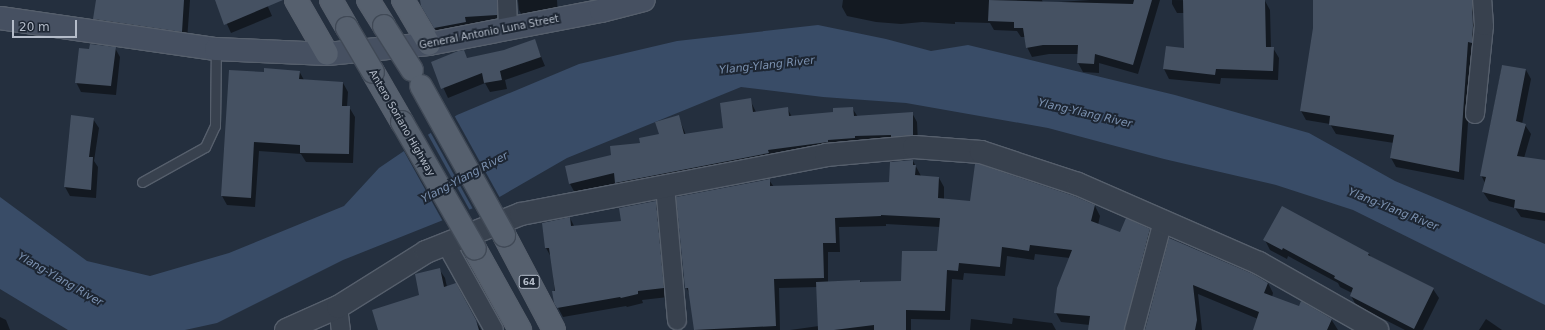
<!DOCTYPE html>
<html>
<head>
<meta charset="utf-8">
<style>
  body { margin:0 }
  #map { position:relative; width:1545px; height:330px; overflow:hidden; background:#242f3e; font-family:"DejaVu Sans",sans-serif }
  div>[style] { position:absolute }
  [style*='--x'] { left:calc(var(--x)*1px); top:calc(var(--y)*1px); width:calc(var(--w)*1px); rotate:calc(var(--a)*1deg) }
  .water>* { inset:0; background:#394c67 }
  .pier>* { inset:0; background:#242f3e; transform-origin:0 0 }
  .shadow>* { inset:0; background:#0007 }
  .building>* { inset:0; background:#455162 }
  .roads { filter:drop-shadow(1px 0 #565f6c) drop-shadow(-1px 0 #565f6c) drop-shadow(0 1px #565f6c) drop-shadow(0 -1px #565f6c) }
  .service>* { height:9px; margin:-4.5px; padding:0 4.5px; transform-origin:4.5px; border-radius:4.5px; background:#38414e }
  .minor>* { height:18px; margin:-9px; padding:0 9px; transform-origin:9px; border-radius:9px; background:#38414e }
  .tertiary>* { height:22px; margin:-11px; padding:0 11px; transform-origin:11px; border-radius:11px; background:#38414e }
  .secondary>* { height:22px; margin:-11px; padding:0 11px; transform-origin:11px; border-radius:11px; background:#465061 }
  .primary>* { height:22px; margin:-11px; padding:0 11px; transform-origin:11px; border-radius:11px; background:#56606e }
  .bridges { filter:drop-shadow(1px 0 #414a57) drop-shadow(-1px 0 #414a57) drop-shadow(0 1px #414a57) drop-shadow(0 -1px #414a57) }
  .primary-bridge>* { height:22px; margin:-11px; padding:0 11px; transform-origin:11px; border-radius:11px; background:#56606e }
  span { translate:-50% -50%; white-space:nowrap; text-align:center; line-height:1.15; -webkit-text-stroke:4px #1d2633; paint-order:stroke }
  .shield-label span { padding:1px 3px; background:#1d2633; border:1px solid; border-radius:3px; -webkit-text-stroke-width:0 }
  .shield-label { font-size:9px; color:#b4bcc9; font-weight:700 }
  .street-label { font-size:10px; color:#b4bcc9 }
  .water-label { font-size:11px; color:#7c92b1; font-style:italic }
  .scale { position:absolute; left:12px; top:20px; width:65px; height:18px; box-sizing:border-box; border:2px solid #b4bcc9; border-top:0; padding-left:5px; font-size:12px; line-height:14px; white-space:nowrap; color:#b4bcc9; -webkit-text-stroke:3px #1d2633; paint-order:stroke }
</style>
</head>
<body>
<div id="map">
  <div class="water">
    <div style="clip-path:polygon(818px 25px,886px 39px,931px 51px,968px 45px,1175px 95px,1309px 133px,1395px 181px,1545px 244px,1545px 305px,1353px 210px,1276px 185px,1164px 159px,1048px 128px,906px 103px,823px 97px,741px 87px,567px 158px,496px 199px,343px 260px,217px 323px,185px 330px,68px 330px,0 289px,0 197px,87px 261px,150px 276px,229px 253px,344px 206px,379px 168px,457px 115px,579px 64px,677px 41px)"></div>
  </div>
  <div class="pier">
    <div style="left:454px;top:115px;width:96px;height:29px;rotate:61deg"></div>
    <div style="left:427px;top:133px;width:90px;height:29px;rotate:61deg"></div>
  </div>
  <div class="shadow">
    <div style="clip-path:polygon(97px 0,190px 0,187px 40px,100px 28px,94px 19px)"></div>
    <div style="clip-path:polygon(216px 0,265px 0,272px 16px,231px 33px)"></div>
    <div style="clip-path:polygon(421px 0,510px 0,502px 24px,440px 37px,422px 6px)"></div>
    <div style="clip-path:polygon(518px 0,557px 0,558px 16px,524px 19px,519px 10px)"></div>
    <div style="clip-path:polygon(843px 0,1042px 0,1043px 3px,1090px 0,1160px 0,1138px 74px,1099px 63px,1099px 73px,1083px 72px,1078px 63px,1079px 54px,1049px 54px,1032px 57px,1027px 47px,1025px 37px,1021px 37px,1017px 31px,994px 30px,990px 23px,955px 22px,955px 24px,922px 22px,901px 24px,876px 22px,847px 16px,842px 7px)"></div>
    <div style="clip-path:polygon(1172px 0,1265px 1px,1270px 10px,1271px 48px,1273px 48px,1279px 58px,1278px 80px,1221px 78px,1220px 84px,1169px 79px,1164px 69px,1167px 47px,1185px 49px,1185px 13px,1177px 13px,1172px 4px)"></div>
    <div style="clip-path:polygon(1314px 0,1480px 0,1473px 51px,1464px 180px,1396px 167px,1391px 158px,1394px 143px,1336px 134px,1330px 124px,1306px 120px,1301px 111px,1314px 28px)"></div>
    <div style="clip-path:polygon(534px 40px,545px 66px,505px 80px,507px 89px,490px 92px,485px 83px,448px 98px,432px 63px,463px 51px,467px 59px,504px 51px)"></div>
    <div style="clip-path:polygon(115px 48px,120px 57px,116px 95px,81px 92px,76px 82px)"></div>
    <div style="clip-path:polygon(1502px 66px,1526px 70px,1531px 79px,1522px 124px,1525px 125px,1531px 134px,1524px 158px,1545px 161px,1545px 221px,1521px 217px,1515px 208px,1489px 201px,1483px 192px,1485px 183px,1481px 175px)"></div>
    <div style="clip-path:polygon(299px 71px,304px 80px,343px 83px,348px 92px,347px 107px,349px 107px,355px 117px,353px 163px,306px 162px,301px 154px,259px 151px,255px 207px,227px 205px,222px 196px,265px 73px)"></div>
    <div style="clip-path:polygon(750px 100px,756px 112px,787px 108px,792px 117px,834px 113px,852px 108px,858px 117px,912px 113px,917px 122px,918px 143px,622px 192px,617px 183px,575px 193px,570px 184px,612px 156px,660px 135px,678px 116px,686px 135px,725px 129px)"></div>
    <div style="clip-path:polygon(72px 116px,93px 119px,99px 128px,94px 161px,98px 167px,96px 198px,70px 196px,65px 187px)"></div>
    <div style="clip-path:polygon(evenodd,913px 161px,921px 176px,939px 178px,944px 187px,944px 199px,971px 202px,1095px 206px,1100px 216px,1098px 225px,1121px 234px,1149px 230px,1155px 239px,1131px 330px,1089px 330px,1090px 325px,1061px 322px,1056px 313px,1070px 258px,1035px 254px,1034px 260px,1007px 256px,1005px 276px,964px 273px,963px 280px,952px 279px,950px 320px,911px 319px,911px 330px,790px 330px,819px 326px,817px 287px,779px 288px,780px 330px,695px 330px,690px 295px,686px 287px,769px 180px,774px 187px,890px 183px,913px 161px,886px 224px,940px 227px,938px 252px,902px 282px,861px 282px,860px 281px,828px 282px,828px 252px,840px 252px,839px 227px,886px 226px,886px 224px)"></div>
    <div style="clip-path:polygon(655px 202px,661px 211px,668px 297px,642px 300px,643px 303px,627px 307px,626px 306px,563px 317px,555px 302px,553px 268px,551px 257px,546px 248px,543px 223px,570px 218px,574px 226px,622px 222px)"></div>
    <div style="clip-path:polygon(1170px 239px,1268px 283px,1273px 293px,1272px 297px,1331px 319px,1338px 330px,1254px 330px,1258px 319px,1198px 294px,1202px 330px,1146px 330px)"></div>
    <div style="clip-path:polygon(1265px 240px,1369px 254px,1371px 257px,1433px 289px,1439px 298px,1423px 330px,1405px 330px,1356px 305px,1351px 296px,1352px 293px,1340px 287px,1338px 283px,1288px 256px,1287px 259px,1270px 250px)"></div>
    <div style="clip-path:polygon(439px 269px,445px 278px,447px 287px,455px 284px,481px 330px,379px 330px,420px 296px)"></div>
    <div style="clip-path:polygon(0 317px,6px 320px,10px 330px,0 330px)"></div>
    <div style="clip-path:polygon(1013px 318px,1052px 323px,1056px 330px,970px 330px,971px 319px,1012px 324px)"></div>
    <div style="clip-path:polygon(1486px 319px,1502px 330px,1479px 330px)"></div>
  </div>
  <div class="building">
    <div style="clip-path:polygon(96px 0,184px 0,182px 32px,93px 19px)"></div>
    <div style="clip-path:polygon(215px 0,283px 0,224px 25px)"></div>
    <div style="clip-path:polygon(420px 0,497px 0,497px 15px,465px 17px,466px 22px,434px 28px,421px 6px)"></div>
    <div style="clip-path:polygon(989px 0,1133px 4px,1134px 0,1152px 0,1133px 65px,1095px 54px,1094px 64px,1077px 63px,1078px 45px,1043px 45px,1026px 48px,1023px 28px,1014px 28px,1014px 22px,988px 21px)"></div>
    <div style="clip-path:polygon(1183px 0,1265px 0,1266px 47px,1274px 47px,1273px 71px,1216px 69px,1215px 75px,1163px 69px,1166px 46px,1184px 48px)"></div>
    <div style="clip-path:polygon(1313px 0,1472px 0,1473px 26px,1472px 43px,1468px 42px,1459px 172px,1390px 158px,1394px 135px,1329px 125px,1330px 116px,1300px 111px,1313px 28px)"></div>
    <div style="clip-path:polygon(535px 39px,541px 57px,500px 71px,502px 80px,484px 83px,482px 73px,441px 89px,431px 62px,458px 51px,464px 50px,467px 58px,504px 50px)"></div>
    <div style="clip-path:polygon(90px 44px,116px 47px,111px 86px,75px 83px,79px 48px,89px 49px)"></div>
    <div style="clip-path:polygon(1502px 65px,1526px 69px,1516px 121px,1526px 124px,1517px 156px,1545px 160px,1545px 213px,1514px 208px,1515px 200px,1482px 192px,1486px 177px,1480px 176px)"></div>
    <div style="clip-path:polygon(264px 68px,300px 71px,299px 79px,343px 82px,342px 106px,350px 106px,349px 154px,300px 153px,300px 145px,254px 142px,251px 198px,221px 196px,229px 70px,264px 72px)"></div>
    <div style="clip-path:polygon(751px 98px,753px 112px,788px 107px,789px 116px,833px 112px,833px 108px,853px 107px,854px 116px,913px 112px,913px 135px,891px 137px,891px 135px,855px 136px,855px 138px,828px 140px,828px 142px,768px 150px,769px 153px,615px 183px,614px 173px,569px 184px,565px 166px,611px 155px,610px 146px,640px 143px,639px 138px,659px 134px,655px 122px,679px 115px,684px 134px,723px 128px,720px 103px)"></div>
    <div style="clip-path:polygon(71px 115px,94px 118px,89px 157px,93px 157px,91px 190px,64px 187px)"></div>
    <div style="clip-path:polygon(913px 160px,913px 165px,916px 165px,915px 175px,939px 177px,938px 198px,970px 201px,975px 164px,979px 164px,1074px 196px,1095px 205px,1091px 221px,1120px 232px,1126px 218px,1150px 229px,1124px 330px,1088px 330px,1090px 316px,1054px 313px,1057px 288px,1072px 250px,1030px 245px,1029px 251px,1002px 247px,1000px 267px,959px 263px,958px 271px,947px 270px,945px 311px,906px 310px,906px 330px,874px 330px,874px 325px,834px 330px,818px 330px,816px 282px,860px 280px,860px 282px,901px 281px,902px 251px,937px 251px,940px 218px,881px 215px,881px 216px,835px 218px,836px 243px,823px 243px,824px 278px,774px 279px,776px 326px,694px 330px,688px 288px,685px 288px,676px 197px,770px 179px,770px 186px,889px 182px,890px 162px)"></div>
    <div style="clip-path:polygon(656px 201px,664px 288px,638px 291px,638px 294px,621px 298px,620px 297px,557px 308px,554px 303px,552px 291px,555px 291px,549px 248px,545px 248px,542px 223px,570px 217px,571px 226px,621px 221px,619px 208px)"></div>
    <div style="clip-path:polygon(1282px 206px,1369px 253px,1368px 255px,1434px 288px,1414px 329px,1350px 296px,1353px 288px,1334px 278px,1335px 276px,1283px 248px,1282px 250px,1263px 240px)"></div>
    <div style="clip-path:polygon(1169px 238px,1253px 274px,1268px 283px,1264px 293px,1299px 306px,1301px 301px,1332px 319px,1327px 330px,1253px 330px,1259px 312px,1193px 285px,1197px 320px,1195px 330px,1145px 330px)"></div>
    <div style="clip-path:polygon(440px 268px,444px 287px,456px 283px,476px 320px,479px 330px,378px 330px,372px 310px,419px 295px,415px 274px)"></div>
  </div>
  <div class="roads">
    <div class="service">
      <div style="--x:142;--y:182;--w:72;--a:-29.1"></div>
      <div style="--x:205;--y:147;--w:23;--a:-65"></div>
      <div style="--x:215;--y:126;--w:77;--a:-89.3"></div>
    </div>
    <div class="minor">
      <div style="--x:507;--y:0;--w:29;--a:88"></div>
      <div style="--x:1475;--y:114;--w:88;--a:-84.2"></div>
      <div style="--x:1484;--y:26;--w:26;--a:-94"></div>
      <div style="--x:665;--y:186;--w:135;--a:84.9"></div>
      <div style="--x:446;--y:244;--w:98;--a:60.8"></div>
      <div style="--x:338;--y:307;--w:23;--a:83"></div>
      <div style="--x:1134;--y:330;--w:113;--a:-75.1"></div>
    </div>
    <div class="tertiary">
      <div style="--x:286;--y:330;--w:57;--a:-23.9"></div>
      <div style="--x:338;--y:307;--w:104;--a:-32"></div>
      <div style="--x:426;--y:252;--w:102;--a:-21.8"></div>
      <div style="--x:521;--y:214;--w:311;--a:-10.9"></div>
      <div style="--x:826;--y:155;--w:88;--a:-5.2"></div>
      <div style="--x:914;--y:147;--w:67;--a:4.3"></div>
      <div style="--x:981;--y:152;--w:102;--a:18.3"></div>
      <div style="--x:1078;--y:184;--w:197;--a:23.6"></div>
      <div style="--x:1259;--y:263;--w:136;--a:29.6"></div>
    </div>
    <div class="secondary">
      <div style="--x:0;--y:18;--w:218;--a:8.2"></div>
      <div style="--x:216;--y:49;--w:111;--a:2.6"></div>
      <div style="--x:327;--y:54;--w:102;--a:-5.6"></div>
      <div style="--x:429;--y:44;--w:175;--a:-10.9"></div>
      <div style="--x:601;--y:11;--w:44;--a:-14.3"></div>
    </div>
    <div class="primary">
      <div style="--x:296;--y:0;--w:62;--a:60.1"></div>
      <div style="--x:331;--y:0;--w:32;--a:60"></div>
      <div style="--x:368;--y:0;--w:31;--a:58"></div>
      <div style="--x:403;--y:0;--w:51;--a:59.4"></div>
      <div style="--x:373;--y:72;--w:58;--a:59.9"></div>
      <div style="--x:504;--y:235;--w:107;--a:62.2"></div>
      <div style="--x:475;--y:249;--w:93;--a:60.9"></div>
    </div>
  </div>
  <div class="bridges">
    <div class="primary-bridge">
      <div style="--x:384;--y:26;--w:52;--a:57.5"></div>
      <div style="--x:347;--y:28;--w:51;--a:59.4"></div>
      <div style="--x:421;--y:86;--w:171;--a:60.9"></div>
      <div style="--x:402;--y:122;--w:146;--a:60.1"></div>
    </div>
  </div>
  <div class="shield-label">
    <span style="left:529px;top:282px">64</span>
  </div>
  <div class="street-label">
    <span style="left:489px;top:32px;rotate:-11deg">General Antonio Luna Street</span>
    <span style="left:402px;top:123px;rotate:60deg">Antero Soriano Highway</span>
  </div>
  <div class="water-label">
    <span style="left:767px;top:66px;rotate:-6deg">Ylang-Ylang River</span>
    <span style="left:1085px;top:114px;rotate:13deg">Ylang-Ylang River</span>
    <span style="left:465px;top:178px;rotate:-28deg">Ylang-Ylang River</span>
    <span style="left:1393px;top:210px;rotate:22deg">Ylang-Ylang River</span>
    <span style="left:60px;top:280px;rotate:30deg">Ylang-Ylang River</span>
  </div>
  <div class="scale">20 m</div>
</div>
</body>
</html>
